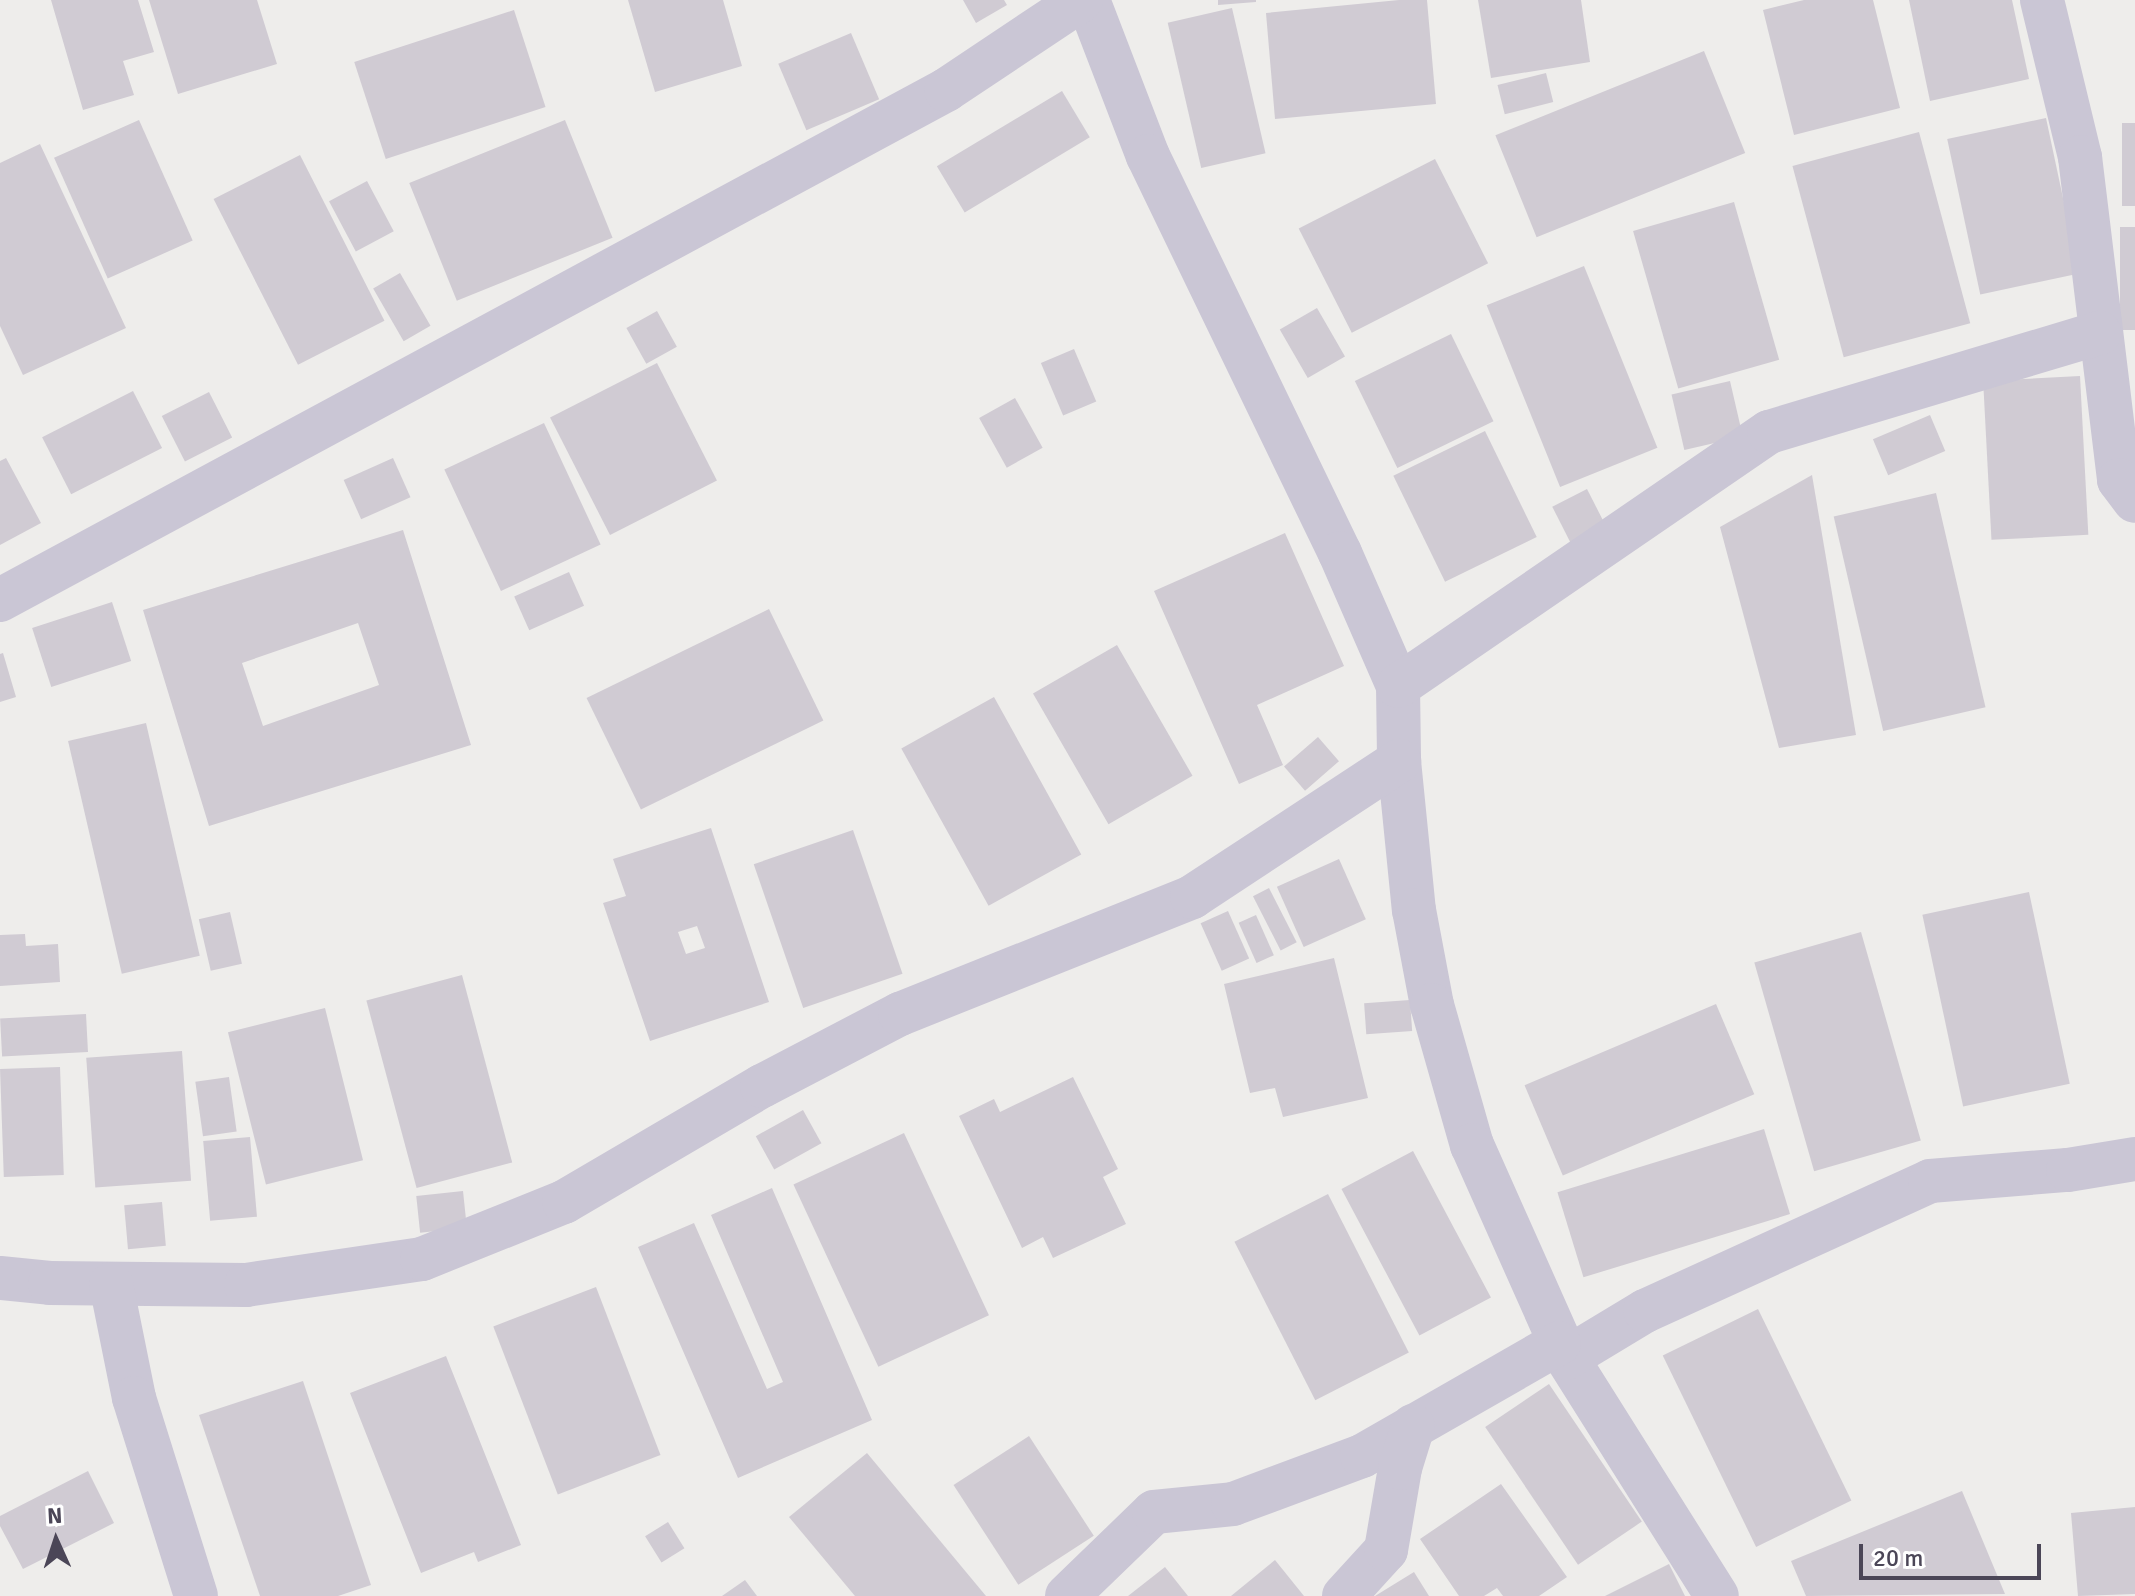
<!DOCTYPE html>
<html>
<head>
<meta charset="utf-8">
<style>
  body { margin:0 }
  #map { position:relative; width:2135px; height:1596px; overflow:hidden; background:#eeedeb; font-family:Signika,sans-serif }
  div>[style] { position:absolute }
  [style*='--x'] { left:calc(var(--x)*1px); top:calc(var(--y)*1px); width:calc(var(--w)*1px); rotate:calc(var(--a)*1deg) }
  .building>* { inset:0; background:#d0cbd3; transform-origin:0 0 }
  .minor>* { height:44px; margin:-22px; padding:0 22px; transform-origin:22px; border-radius:22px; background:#cac6d5 }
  span { translate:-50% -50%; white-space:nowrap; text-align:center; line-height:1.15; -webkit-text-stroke:6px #fff; paint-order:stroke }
  .north { position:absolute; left:16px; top:1500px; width:80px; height:80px; -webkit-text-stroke:6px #fff; paint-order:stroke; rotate:357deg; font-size:22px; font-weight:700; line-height:32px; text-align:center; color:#4b4657 }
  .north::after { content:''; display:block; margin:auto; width:28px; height:36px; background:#4b4657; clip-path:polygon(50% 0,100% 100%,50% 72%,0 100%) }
  .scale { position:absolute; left:1859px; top:1544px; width:182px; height:36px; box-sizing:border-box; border:4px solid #4b4657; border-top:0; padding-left:10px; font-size:24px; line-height:28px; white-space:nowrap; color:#4b4657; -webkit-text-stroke:6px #fff; paint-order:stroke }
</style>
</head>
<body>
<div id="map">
  <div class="building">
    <div style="clip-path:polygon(51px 0,138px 0,154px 52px,123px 61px,134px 95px,83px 110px)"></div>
    <div style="clip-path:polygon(149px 0,257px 0,277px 64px,178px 94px)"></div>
    <div style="clip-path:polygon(628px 0,723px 0,742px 66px,655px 92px)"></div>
    <div style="clip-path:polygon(963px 0,1004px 0,1007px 5px,976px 23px)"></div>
    <div style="clip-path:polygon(1218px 0,1256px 0,1256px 2px,1218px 5px)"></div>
    <div style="clip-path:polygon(1399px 0,1427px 0,1436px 104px,1275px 119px,1266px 13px)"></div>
    <div style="clip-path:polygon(1478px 0,1581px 0,1590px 62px,1491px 78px)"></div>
    <div style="clip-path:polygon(1804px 0,1873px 0,1900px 108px,1794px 135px,1763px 10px)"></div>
    <div style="clip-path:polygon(1909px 0,2012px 0,2029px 79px,1930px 101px)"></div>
    <div style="left:1232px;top:8px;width:149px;height:66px;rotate:77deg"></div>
    <div style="left:514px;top:10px;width:102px;height:168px;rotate:72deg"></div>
    <div style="left:851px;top:33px;width:72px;height:79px;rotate:67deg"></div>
    <div style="left:1704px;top:51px;width:110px;height:225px;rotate:68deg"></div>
    <div style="left:1546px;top:73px;width:30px;height:50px;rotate:76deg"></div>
    <div style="left:1062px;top:91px;width:54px;height:146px;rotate:59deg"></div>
    <div style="left:2046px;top:118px;width:159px;height:101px;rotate:78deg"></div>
    <div style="left:139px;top:120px;width:132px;height:93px;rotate:66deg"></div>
    <div style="left:565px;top:120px;width:127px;height:168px;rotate:68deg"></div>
    <div style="left:2122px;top:123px;width:13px;height:83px"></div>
    <div style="left:1919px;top:132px;width:198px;height:131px;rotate:75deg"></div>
    <div style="clip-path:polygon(40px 144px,126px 328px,23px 375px,0 326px,0 163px)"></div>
    <div style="left:300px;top:155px;width:186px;height:97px;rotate:63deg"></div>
    <div style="left:1435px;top:159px;width:117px;height:153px;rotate:63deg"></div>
    <div style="left:367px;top:181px;width:57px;height:43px;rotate:62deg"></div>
    <div style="left:1734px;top:202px;width:164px;height:105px;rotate:74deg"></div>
    <div style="left:2120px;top:227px;width:15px;height:103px"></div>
    <div style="left:1584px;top:266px;width:196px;height:105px;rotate:68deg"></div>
    <div style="left:400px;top:273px;width:61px;height:31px;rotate:60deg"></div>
    <div style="left:1317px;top:308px;width:56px;height:43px;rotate:60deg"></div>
    <div style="left:657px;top:311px;width:41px;height:35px;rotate:61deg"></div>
    <div style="left:1451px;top:334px;width:97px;height:107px;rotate:64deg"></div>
    <div style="left:1074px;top:349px;width:57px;height:36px;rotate:67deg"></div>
    <div style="left:657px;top:363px;width:132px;height:120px;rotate:63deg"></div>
    <div style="left:2080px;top:376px;width:159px;height:97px;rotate:87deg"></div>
    <div style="left:1730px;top:381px;width:57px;height:60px;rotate:77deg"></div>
    <div style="left:133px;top:391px;width:64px;height:102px;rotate:63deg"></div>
    <div style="left:209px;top:392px;width:51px;height:53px;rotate:63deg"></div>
    <div style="left:1015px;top:398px;width:57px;height:41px;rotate:61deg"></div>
    <div style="left:1930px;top:415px;width:39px;height:62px;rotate:67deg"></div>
    <div style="left:544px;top:423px;width:134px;height:110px;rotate:65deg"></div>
    <div style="left:1485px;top:431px;width:118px;height:102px;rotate:64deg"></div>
    <div style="clip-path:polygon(6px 458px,41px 523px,0 545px,0 461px)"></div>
    <div style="left:393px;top:458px;width:43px;height:54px;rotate:66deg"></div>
    <div style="clip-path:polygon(1812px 475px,1856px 735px,1779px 748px,1720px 527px)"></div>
    <div style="left:1587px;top:489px;width:42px;height:39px;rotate:63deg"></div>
    <div style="left:1936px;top:493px;width:220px;height:105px;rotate:77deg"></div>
    <div style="clip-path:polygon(evenodd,403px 530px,471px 745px,209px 826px,143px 610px,403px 530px,358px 623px,379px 685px,263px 726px,242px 663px,358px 623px)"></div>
    <div style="clip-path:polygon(1285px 533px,1344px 666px,1257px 705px,1283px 765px,1239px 784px,1154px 591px)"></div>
    <div style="left:569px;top:572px;width:37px;height:60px;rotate:66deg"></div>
    <div style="left:112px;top:602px;width:62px;height:84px;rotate:72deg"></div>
    <div style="left:769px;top:609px;width:124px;height:203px;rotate:64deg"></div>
    <div style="left:1117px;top:645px;width:151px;height:97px;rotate:60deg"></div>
    <div style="clip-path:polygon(3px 653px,16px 697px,0 702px,0 654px)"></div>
    <div style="left:994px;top:697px;width:180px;height:106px;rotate:61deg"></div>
    <div style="left:146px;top:723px;width:239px;height:80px;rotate:77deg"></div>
    <div style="left:1318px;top:737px;width:32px;height:45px;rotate:49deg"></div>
    <div style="clip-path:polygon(evenodd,711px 828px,769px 1002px,650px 1041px,603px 903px,626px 896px,613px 859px,711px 828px,697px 926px,705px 948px,686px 954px,678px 932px,697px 926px)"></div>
    <div style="left:853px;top:830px;width:152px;height:105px;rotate:71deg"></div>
    <div style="left:1339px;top:859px;width:66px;height:68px;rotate:66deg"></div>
    <div style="left:1269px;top:888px;width:61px;height:18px;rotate:63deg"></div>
    <div style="left:2029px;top:892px;width:196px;height:109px;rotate:78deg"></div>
    <div style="left:1228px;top:911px;width:52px;height:30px;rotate:66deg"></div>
    <div style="left:230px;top:912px;width:53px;height:32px;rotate:77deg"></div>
    <div style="left:1256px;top:915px;width:44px;height:19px;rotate:66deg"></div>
    <div style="left:1861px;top:932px;width:217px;height:111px;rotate:74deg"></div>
    <div style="clip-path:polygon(25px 934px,26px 946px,58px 944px,60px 982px,0 986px,0 935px)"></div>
    <div style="clip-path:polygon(1334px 958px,1368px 1098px,1283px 1117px,1275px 1088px,1250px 1093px,1224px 984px)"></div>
    <div style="left:462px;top:975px;width:194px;height:99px;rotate:75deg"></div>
    <div style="left:1410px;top:1000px;width:31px;height:46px;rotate:86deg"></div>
    <div style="left:1716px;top:1004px;width:98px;height:208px;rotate:67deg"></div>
    <div style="left:325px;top:1008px;width:157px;height:100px;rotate:76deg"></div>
    <div style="left:86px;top:1014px;width:38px;height:86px;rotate:87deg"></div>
    <div style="left:182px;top:1051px;width:130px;height:96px;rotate:86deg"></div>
    <div style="left:60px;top:1067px;width:108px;height:60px;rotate:88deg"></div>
    <div style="left:229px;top:1077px;width:55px;height:34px;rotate:82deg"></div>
    <div style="clip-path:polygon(1073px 1077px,1118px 1169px,1103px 1177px,1126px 1224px,1053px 1258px,1043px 1237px,1022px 1248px,959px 1116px,994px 1099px,1000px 1112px)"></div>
    <div style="left:803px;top:1110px;width:38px;height:54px;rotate:61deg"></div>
    <div style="left:1764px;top:1129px;width:89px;height:216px;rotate:73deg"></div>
    <div style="left:904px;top:1133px;width:201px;height:122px;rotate:65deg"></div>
    <div style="left:250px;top:1137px;width:80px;height:47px;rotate:85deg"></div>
    <div style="left:1413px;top:1151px;width:166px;height:81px;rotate:62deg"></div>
    <div style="clip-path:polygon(772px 1188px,872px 1420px,738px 1478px,638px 1247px,694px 1223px,767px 1389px,783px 1382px,711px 1215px)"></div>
    <div style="left:463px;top:1191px;width:37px;height:47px;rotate:84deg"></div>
    <div style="left:1328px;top:1194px;width:178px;height:105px;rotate:63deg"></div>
    <div style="left:162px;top:1202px;width:44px;height:38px;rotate:85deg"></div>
    <div style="left:596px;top:1287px;width:180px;height:110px;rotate:69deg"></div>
    <div style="left:1758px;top:1309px;width:213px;height:106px;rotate:64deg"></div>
    <div style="clip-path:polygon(446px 1356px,521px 1545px,478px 1562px,474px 1552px,421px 1573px,350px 1393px)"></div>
    <div style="clip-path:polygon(303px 1381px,371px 1585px,338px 1596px,260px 1596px,199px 1415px)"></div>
    <div style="left:1549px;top:1384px;width:166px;height:77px;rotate:56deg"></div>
    <div style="left:1029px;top:1436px;width:119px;height:90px;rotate:57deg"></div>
    <div style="clip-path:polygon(867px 1453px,986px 1596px,855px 1596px,789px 1517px)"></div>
    <div style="clip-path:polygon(88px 1471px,114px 1523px,23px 1569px,0 1526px,0 1516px)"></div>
    <div style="clip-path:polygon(1501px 1484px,1567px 1577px,1539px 1596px,1503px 1596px,1497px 1588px,1484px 1596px,1459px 1596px,1420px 1539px)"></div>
    <div style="clip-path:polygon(1962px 1491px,2005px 1594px,1806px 1596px,1791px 1561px)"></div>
    <div style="clip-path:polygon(2135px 1507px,2135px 1594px,2078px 1596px,2071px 1513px)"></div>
    <div style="left:668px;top:1522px;width:31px;height:27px;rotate:58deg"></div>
    <div style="clip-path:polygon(1275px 1560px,1304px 1596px,1231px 1596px)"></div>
    <div style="clip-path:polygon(1669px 1564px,1685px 1596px,1605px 1596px)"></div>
    <div style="clip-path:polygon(1165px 1567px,1188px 1596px,1128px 1596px)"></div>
    <div style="clip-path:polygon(1414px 1572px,1429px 1596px,1375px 1596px)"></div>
    <div style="clip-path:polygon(745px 1580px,757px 1596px,722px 1596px)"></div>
  </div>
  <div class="minor">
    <div style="--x:1088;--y:0;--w:167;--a:69"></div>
    <div style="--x:1148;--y:156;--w:441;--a:64.2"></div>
    <div style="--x:1340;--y:553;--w:145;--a:66.4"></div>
    <div style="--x:1398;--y:686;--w:75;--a:89.2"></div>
    <div style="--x:1399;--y:761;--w:150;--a:84.3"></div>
    <div style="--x:1414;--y:910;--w:97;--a:79.3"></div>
    <div style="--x:1432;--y:1005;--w:146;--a:74.1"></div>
    <div style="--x:1472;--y:1145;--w:233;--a:66"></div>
    <div style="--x:1567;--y:1358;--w:281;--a:57.8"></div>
    <div style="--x:2042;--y:0;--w:162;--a:76.4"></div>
    <div style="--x:2080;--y:157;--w:325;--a:83.1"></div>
    <div style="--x:2119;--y:480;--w:26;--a:53"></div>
    <div style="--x:0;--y:600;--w:1075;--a:-28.33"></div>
    <div style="--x:946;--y:90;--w:162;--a:-33.7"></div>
    <div style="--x:1398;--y:686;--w:450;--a:-34.4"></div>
    <div style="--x:1769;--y:432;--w:345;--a:-16.7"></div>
    <div style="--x:0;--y:1278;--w:50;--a:5.7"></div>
    <div style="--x:50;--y:1283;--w:196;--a:0.6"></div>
    <div style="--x:246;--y:1285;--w:178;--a:-8.4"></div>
    <div style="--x:422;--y:1259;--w:153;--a:-21.9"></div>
    <div style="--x:564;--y:1202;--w:229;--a:-30.4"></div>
    <div style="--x:762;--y:1086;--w:156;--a:-27.6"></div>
    <div style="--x:900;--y:1014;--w:315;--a:-21.8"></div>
    <div style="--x:1192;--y:897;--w:248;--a:-33.3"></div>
    <div style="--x:111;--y:1284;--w:116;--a:78.6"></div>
    <div style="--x:134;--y:1398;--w:207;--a:72.6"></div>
    <div style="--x:1567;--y:1358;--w:91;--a:-31.1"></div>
    <div style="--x:1645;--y:1311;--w:313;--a:-24.5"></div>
    <div style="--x:1930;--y:1181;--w:138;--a:-4.6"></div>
    <div style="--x:2068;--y:1170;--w:68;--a:-9.3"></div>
    <div style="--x:1067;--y:1596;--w:121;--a:-44"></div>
    <div style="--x:1154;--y:1512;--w:79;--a:-5.8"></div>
    <div style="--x:1233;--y:1504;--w:138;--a:-20.4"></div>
    <div style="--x:1362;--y:1456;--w:227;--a:-29.8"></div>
    <div style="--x:1344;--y:1596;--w:62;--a:-47.6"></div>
    <div style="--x:1386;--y:1550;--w:83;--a:-80.3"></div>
    <div style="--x:1400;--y:1468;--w:44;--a:-72.8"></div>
  </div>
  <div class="north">N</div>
  <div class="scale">20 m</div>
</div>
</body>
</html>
